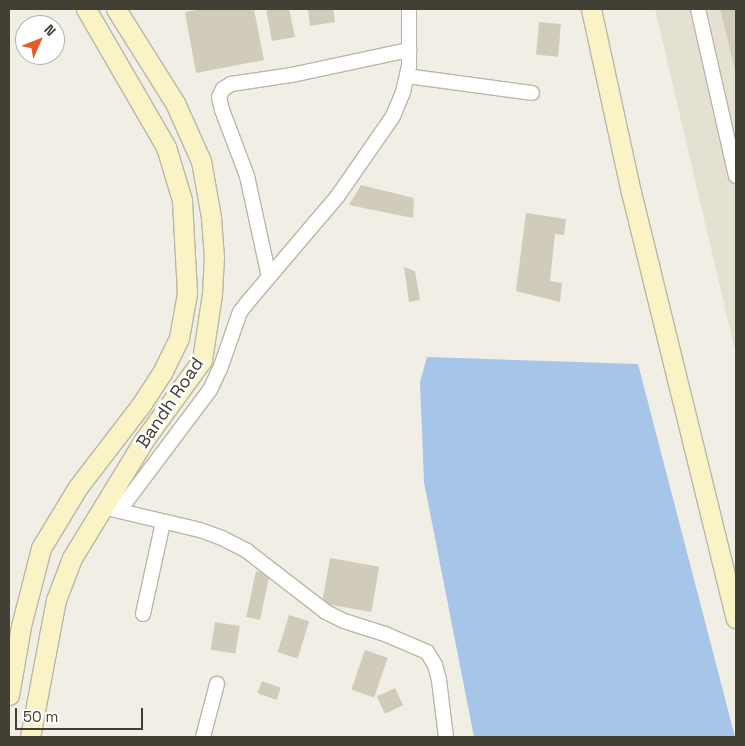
<!DOCTYPE html>
<html>
<head>
<meta charset="utf-8">
<style>
  body { margin:0 }
  #map { position:relative; width:745px; height:746px; overflow:hidden; background:#f0eee5; font-family:"Space Grotesk",sans-serif }
  div>[style] { position:absolute }
  [style*='--x'] { left:calc(var(--x)*1px); top:calc(var(--y)*1px); width:calc(var(--w)*1px); rotate:calc(var(--a)*1deg) }
  .residential>* { inset:0; background:#e4e1d3 }
  .water>* { inset:0; background:#a6c5e8 }
  .building>* { inset:0; background:#d1cbbb; transform-origin:0 0 }
  .roads { filter:drop-shadow(1px 0 #bbb7a8) drop-shadow(-1px 0 #bbb7a8) drop-shadow(0 1px #bbb7a8) drop-shadow(0 -1px #bbb7a8) }
  .street>* { height:14px; margin:-7px; padding:0 7px; transform-origin:7px; border-radius:7px; background:#fff }
  .secondary>* { height:19px; margin:-9.5px; padding:0 9.5px; transform-origin:9.5px; border-radius:9.5px; background:#f9f3c6 }
  span { translate:-50% -50%; white-space:nowrap; text-align:center; line-height:1.15; -webkit-text-stroke:5px #fff; paint-order:stroke }
  .street-label { font-size:18px; color:#423f35 }
  .frame { position:absolute; inset:0; border:10px solid #423f35; pointer-events:none }
  .north { position:absolute; left:15px; top:15px; width:50px; height:50px; box-sizing:border-box; background:#fff; border:1px solid #b3b2ae; border-radius:50%; rotate:46deg; font-size:14px; font-weight:700; line-height:20px; text-align:center; color:#423f35 }
  .north::after { content:''; display:block; margin:auto; width:18px; height:22px; background:#e45c28; clip-path:polygon(50% 0,100% 100%,50% 72%,0 100%) }
  .scale { position:absolute; left:15px; top:708px; width:128px; height:22px; box-sizing:border-box; border:2px solid #423f35; border-top:0; padding-left:6px; font-size:15px; line-height:18px; white-space:nowrap; color:#423f35; -webkit-text-stroke:4px #fff; paint-order:stroke }
</style>
</head>
<body>
<div id="map">
  <div class="residential">
    <div style="clip-path:polygon(655px 9px,736px 9px,736px 355px)"></div>
  </div>
  <div class="water">
    <div style="clip-path:polygon(427px 357px,638px 364px,735px 737px,474px 737px,424px 482px,420px 382px)"></div>
  </div>
  <div class="building">
    <div style="clip-path:polygon(204px 9px,254px 9px,264px 60px,196px 73px,185px 12px)"></div>
    <div style="clip-path:polygon(266px 9px,289px 9px,295px 37px,272px 41px)"></div>
    <div style="clip-path:polygon(308px 9px,333px 9px,335px 22px,310px 26px)"></div>
    <div style="clip-path:polygon(720px 9px,736px 9px,736px 74px)"></div>
    <div style="left:539px;top:22px;width:22px;height:33px;rotate:5deg"></div>
    <div style="clip-path:polygon(361px 185px,414px 198px,413px 218px,349px 205px)"></div>
    <div style="clip-path:polygon(526px 213px,566px 219px,564px 235px,555px 234px,550px 281px,562px 283px,560px 302px,516px 291px)"></div>
    <div style="clip-path:polygon(404px 267px,415px 271px,420px 300px,409px 302px)"></div>
    <div style="left:330px;top:558px;width:50px;height:46px;rotate:10deg"></div>
    <div style="left:256px;top:571px;width:14px;height:47px;rotate:12deg"></div>
    <div style="left:289px;top:615px;width:21px;height:39px;rotate:17deg"></div>
    <div style="left:215px;top:622px;width:25px;height:28px;rotate:9deg"></div>
    <div style="left:365px;top:650px;width:24px;height:42px;rotate:19deg"></div>
    <div style="left:262px;top:681px;width:20px;height:13px;rotate:20deg"></div>
    <div style="left:395px;top:688px;width:19px;height:20px;rotate:65deg"></div>
  </div>
  <div class="roads">
    <div class="street">
      <div style="--x:698;--y:9;--w:171;--a:77.2"></div>
      <div style="--x:407;--y:76;--w:126;--a:7.7"></div>
      <div style="--x:269;--y:277;--w:103;--a:-102.3"></div>
      <div style="--x:247;--y:176;--w:71;--a:-110.7"></div>
      <div style="--x:222;--y:110;--w:13;--a:-103"></div>
      <div style="--x:219;--y:97;--w:9;--a:-63"></div>
      <div style="--x:223;--y:89;--w:9;--a:-32"></div>
      <div style="--x:231;--y:84;--w:62;--a:-8.4"></div>
      <div style="--x:292;--y:75;--w:120;--a:-12.1"></div>
      <div style="--x:111;--y:509;--w:91;--a:13.3"></div>
      <div style="--x:200;--y:530;--w:23;--a:20"></div>
      <div style="--x:222;--y:538;--w:28;--a:27"></div>
      <div style="--x:247;--y:551;--w:100;--a:37.7"></div>
      <div style="--x:326;--y:612;--w:20;--a:27"></div>
      <div style="--x:344;--y:621;--w:43;--a:17.6"></div>
      <div style="--x:385;--y:634;--w:46;--a:23.2"></div>
      <div style="--x:427;--y:652;--w:15;--a:58"></div>
      <div style="--x:435;--y:665;--w:16;--a:75"></div>
      <div style="--x:439;--y:680;--w:57;--a:83"></div>
      <div style="--x:119;--y:511;--w:151;--a:-53.1"></div>
      <div style="--x:210;--y:390;--w:23;--a:-65"></div>
      <div style="--x:220;--y:369;--w:60;--a:-70.7"></div>
      <div style="--x:240;--y:312;--w:11;--a:-52"></div>
      <div style="--x:247;--y:303;--w:139;--a:-49.7"></div>
      <div style="--x:337;--y:197;--w:98;--a:-55.3"></div>
      <div style="--x:393;--y:116;--w:26;--a:-67"></div>
      <div style="--x:403;--y:92;--w:27;--a:-77"></div>
      <div style="--x:409;--y:66;--w:57;--a:-90"></div>
      <div style="--x:143;--y:614;--w:94;--a:-77.7"></div>
      <div style="--x:203;--y:737;--w:55;--a:-75.2"></div>
    </div>
    <div class="secondary">
      <div style="--x:591;--y:9;--w:187;--a:77.7"></div>
      <div style="--x:631;--y:192;--w:439;--a:76.2"></div>
      <div style="--x:9;--y:695;--w:70;--a:-80.1"></div>
      <div style="--x:21;--y:626;--w:81;--a:-75.6"></div>
      <div style="--x:41;--y:548;--w:71;--a:-58.8"></div>
      <div style="--x:78;--y:487;--w:103;--a:-52.5"></div>
      <div style="--x:141;--y:405;--w:38;--a:-57"></div>
      <div style="--x:162;--y:373;--w:39;--a:-64"></div>
      <div style="--x:179;--y:338;--w:46;--a:-79.9"></div>
      <div style="--x:187;--y:293;--w:93;--a:-93.1"></div>
      <div style="--x:182;--y:200;--w:55;--a:-106.8"></div>
      <div style="--x:166;--y:147;--w:160;--a:-120.1"></div>
      <div style="--x:30;--y:737;--w:139;--a:-79.3"></div>
      <div style="--x:56;--y:600;--w:45;--a:-69.1"></div>
      <div style="--x:72;--y:558;--w:138;--a:-58.6"></div>
      <div style="--x:144;--y:440;--w:99;--a:-54.1"></div>
      <div style="--x:202;--y:360;--w:67;--a:-81.4"></div>
      <div style="--x:212;--y:294;--w:36;--a:-87"></div>
      <div style="--x:214;--y:258;--w:41;--a:-94.2"></div>
      <div style="--x:211;--y:217;--w:57;--a:-100.1"></div>
      <div style="--x:201;--y:161;--w:64;--a:-114.1"></div>
      <div style="--x:175;--y:103;--w:111;--a:-122.1"></div>
    </div>
  </div>
  <div class="street-label">
    <span style="left:170px;top:403px;rotate:-56deg">Bandh Road</span>
  </div>
  <div class="frame"></div>
  <div class="north">N</div>
  <div class="scale">50 m</div>
</div>
</body>
</html>
